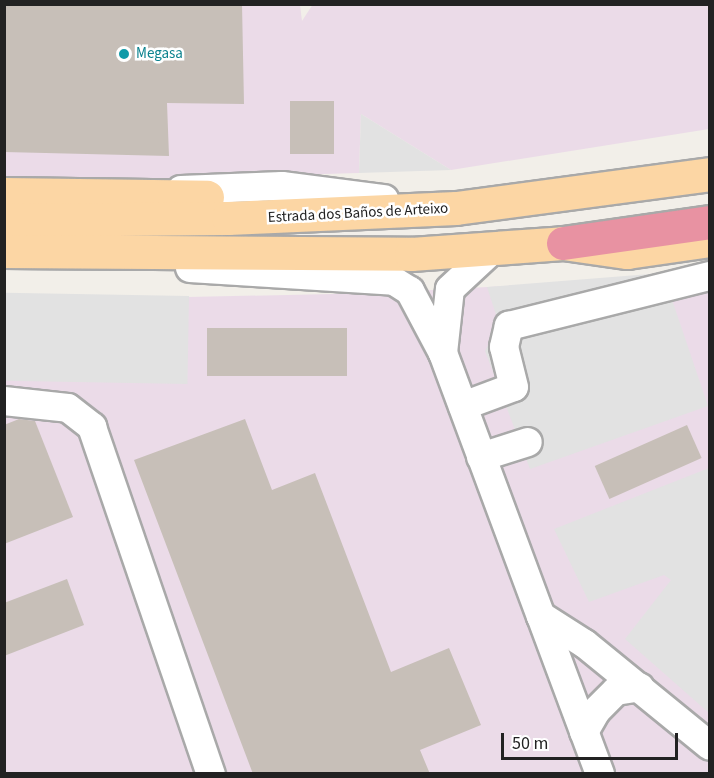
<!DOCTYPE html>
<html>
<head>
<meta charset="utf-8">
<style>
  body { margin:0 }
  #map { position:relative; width:714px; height:778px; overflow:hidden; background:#f2efe9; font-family:"Source Sans 3",sans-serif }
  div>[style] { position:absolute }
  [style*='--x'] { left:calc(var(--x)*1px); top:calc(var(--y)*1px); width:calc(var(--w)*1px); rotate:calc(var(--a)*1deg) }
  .industrial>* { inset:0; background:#ebdbe8 }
  .parking>* { inset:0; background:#e2e2e2; transform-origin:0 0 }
  .building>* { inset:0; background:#c7bfb8; transform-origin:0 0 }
  .roads { filter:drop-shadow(2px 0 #a9a9a9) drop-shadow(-2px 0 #a9a9a9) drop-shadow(0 2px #a9a9a9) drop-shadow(0 -2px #a9a9a9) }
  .minor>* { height:28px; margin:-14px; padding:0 14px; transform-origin:14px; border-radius:14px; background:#fff }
  .major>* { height:33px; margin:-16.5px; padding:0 16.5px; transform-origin:16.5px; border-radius:16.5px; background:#fcd6a4 }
  .highway>* { height:33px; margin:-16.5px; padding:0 16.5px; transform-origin:16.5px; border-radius:16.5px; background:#e892a2 }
  .dots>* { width:16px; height:16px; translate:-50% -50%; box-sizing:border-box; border:3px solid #fff; border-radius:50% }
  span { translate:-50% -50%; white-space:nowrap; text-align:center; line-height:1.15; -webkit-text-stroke:5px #fff; paint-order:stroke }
  .culture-label { font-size:15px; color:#0d838f }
  .left { translate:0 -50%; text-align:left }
  .street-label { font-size:15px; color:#222 }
  .frame { position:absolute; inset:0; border:6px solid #222; pointer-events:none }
  .scale { position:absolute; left:501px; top:733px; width:177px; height:27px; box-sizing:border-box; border:3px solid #222; border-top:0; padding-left:8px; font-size:18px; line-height:21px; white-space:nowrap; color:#222; -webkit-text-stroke:4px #fff; paint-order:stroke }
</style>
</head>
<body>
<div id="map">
  <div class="industrial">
    <div style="clip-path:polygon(313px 4px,709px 5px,709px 129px,451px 170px,361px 114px,359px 173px,155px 179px,5px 177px,5px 5px,300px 5px,302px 21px)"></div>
    <div style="clip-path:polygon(709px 265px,709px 773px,5px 773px,4px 301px,377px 293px,631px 279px)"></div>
  </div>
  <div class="parking">
    <div style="clip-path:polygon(361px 114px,451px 170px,359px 173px)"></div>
    <div style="clip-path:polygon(663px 273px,708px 406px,530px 469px,485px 351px,499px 324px,487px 287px)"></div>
    <div style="left:189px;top:296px;width:88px;height:184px;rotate:91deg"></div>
    <div style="clip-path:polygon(709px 468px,709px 713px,625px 639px,671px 580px,664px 575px,589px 602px,554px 529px)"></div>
  </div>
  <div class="building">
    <div style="clip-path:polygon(4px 4px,242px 4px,244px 104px,167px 103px,169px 156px,4px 152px)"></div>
    <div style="left:290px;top:101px;width:44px;height:53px"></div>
    <div style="left:207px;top:328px;width:140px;height:48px"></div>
    <div style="clip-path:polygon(19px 419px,35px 421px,73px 517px,4px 544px,4px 425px)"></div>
    <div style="clip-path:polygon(245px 419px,272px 490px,315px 473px,391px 672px,449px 648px,481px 725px,420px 750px,430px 774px,253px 774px,134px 460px)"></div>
    <div style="left:687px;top:425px;width:36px;height:101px;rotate:66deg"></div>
    <div style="clip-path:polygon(67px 579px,84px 625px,4px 656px,4px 603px)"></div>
  </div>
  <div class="roads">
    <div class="minor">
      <div style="--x:181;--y:190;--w:101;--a:-2.3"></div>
      <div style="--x:282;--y:186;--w:103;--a:7.3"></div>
      <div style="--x:190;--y:268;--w:204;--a:3.6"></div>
      <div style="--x:394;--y:281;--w:19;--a:32"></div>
      <div style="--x:410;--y:291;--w:70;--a:62"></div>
      <div style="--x:443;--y:353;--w:281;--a:69.6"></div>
      <div style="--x:443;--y:353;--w:64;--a:-83.8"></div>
      <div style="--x:450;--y:289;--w:57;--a:-42.9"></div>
      <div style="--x:4;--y:401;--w:64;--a:6.2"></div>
      <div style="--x:68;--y:408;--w:31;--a:38"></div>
      <div style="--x:92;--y:427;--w:367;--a:71.1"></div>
      <div style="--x:463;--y:406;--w:54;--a:-20.4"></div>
      <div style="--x:514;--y:387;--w:41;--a:-104"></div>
      <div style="--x:504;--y:347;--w:22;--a:-77"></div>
      <div style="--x:509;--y:326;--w:207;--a:-14"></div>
      <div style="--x:481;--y:457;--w:49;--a:-17.7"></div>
      <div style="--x:584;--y:732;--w:24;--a:-60"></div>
      <div style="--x:596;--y:711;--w:28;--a:-45"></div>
      <div style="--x:616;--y:691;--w:24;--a:-9"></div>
      <div style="--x:600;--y:774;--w:169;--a:-110.5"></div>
      <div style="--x:541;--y:616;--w:52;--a:32.5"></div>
      <div style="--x:585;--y:644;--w:161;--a:39.2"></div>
    </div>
    <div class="major">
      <div style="--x:4;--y:194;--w:203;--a:0.8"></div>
      <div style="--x:4;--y:220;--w:224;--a:-0.5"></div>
      <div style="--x:228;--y:218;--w:228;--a:-2.5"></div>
      <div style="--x:456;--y:208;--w:256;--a:-7.6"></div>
      <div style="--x:4;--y:251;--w:407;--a:0.4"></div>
      <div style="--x:411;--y:254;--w:152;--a:-4.1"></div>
      <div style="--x:563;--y:243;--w:65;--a:8"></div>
      <div style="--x:627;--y:252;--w:84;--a:-8.2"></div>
    </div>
    <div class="highway">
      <div style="--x:563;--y:243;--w:148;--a:-8.1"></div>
    </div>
  </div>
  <div class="dots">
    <div style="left:124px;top:54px;background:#0f9aa8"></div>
  </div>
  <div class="culture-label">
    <span class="left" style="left:136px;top:54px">Megasa</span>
  </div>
  <div class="street-label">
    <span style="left:358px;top:213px;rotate:-3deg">Estrada dos Baños de Arteixo</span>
  </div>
  <div class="frame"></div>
  <div class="scale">50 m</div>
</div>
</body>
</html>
